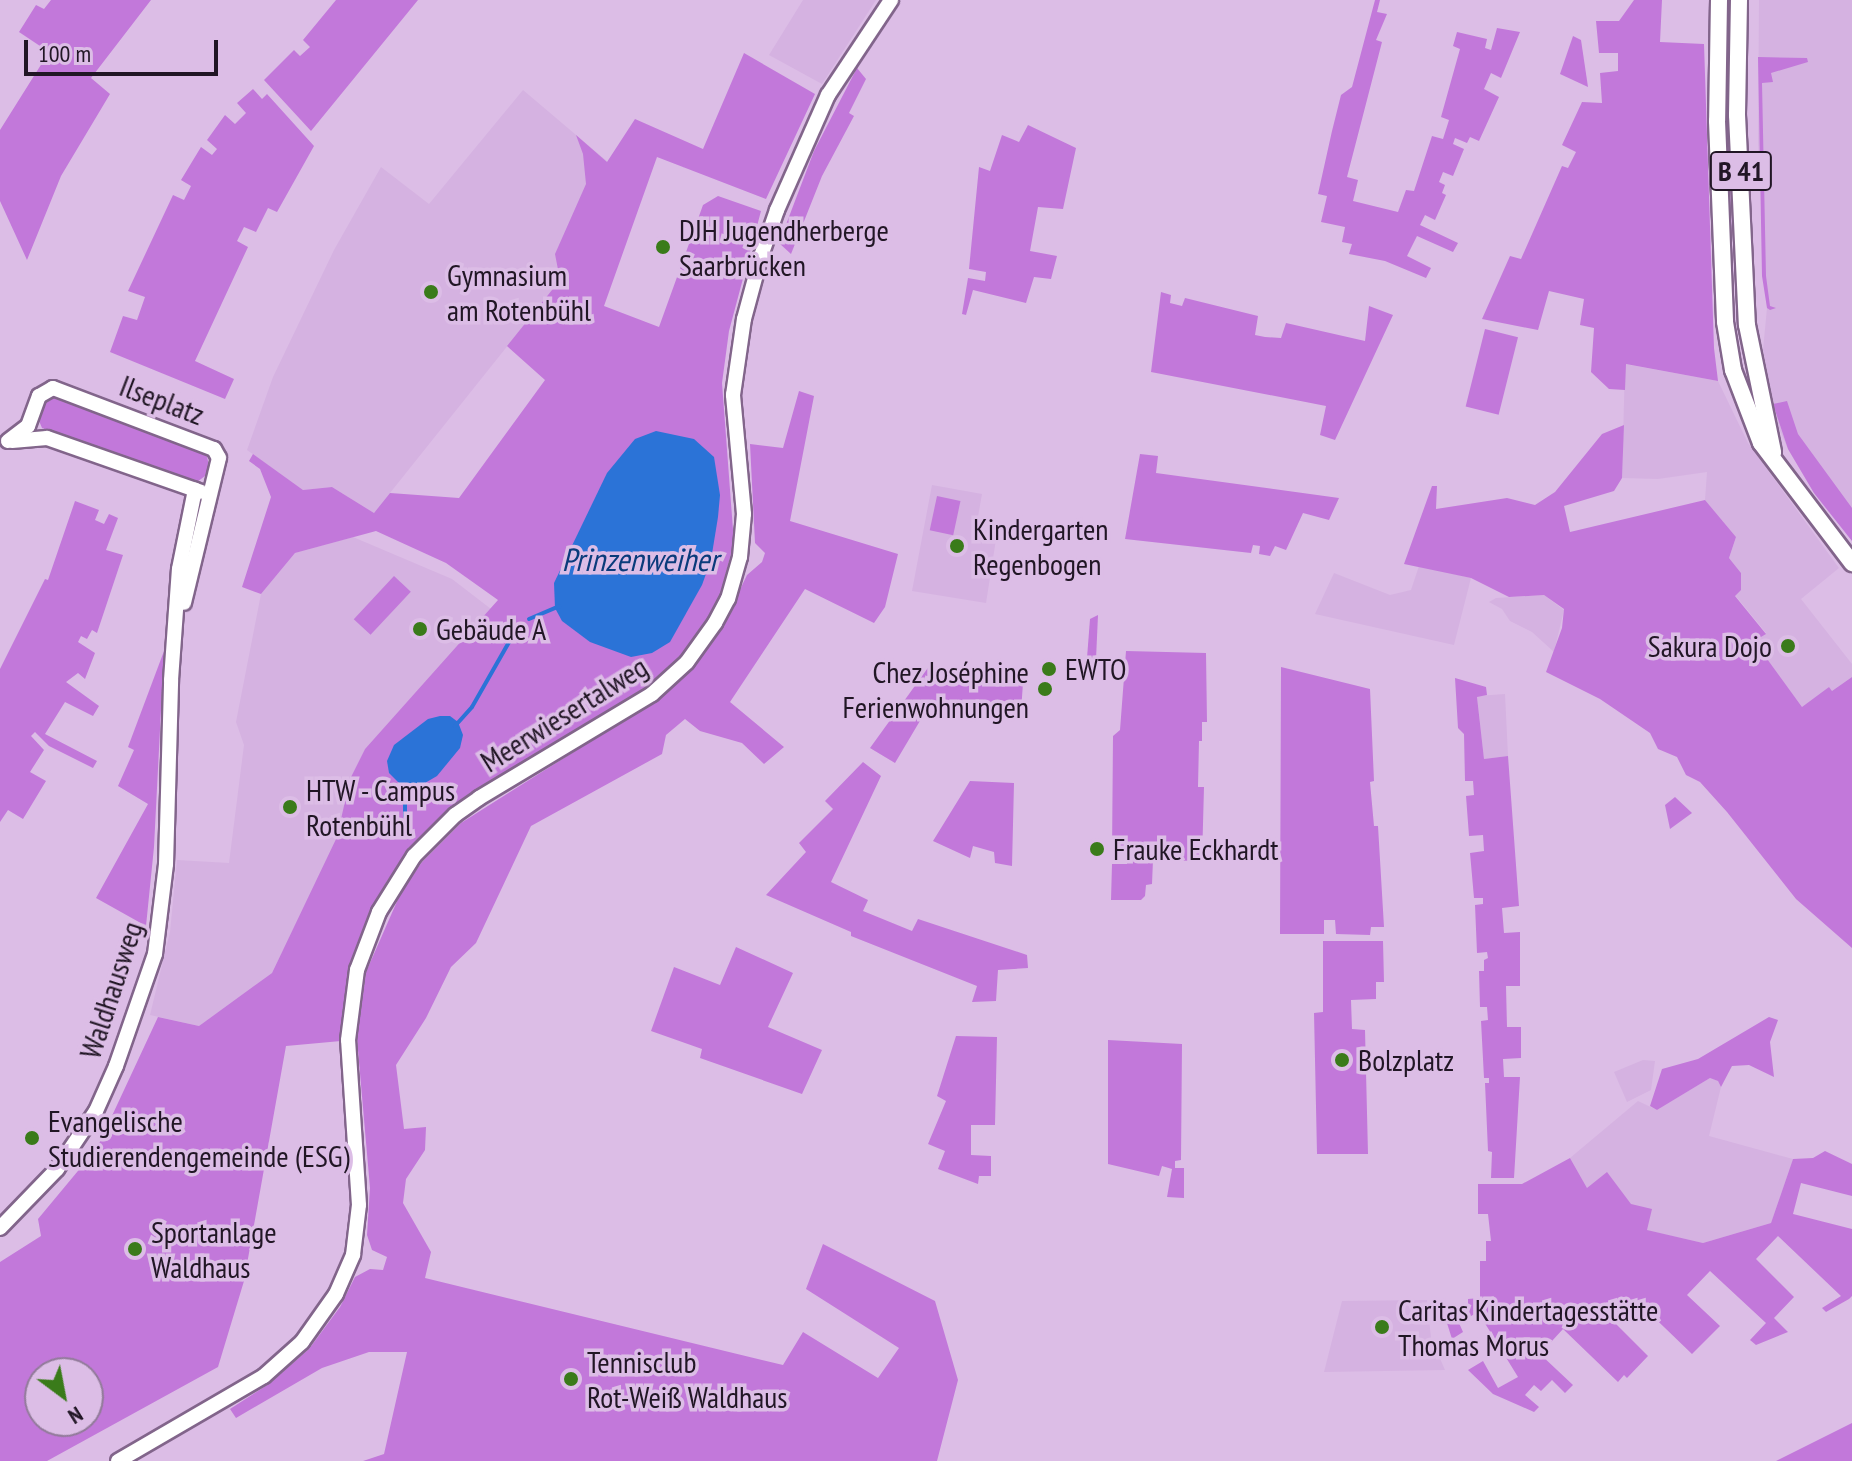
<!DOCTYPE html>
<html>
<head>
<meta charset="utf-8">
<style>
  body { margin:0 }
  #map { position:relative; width:1852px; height:1461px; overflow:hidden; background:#dcbde6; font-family:"PT Sans Narrow",sans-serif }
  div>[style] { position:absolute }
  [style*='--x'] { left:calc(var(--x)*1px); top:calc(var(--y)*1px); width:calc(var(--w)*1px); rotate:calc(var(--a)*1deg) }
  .built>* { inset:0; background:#d5b2e1 }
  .green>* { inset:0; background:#c278da; transform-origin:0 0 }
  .water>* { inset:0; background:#2b73d7 }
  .stream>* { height:4px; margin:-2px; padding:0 2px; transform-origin:2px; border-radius:2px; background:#2b73d7 }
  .roads { filter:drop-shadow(2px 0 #82658b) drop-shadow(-2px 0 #82658b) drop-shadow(0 2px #82658b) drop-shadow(0 -2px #82658b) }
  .secondary>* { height:14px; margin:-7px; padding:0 7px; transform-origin:7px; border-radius:7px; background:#fff }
  .primary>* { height:16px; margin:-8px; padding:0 8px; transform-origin:8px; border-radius:8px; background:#fff }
  .dots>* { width:22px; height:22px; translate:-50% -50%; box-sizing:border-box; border:4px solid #dcbde6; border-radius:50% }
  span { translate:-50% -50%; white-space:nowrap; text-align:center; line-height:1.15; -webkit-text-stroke:7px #dcbde6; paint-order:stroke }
  .shield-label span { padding:2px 6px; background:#dcbde6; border:2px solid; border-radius:6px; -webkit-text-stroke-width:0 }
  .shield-label { font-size:28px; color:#211625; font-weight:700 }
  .poi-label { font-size:30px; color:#211625 }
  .left { translate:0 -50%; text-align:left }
  .right { translate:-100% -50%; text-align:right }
  .street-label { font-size:30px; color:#211625 }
  .water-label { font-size:32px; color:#0a3b7b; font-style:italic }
  .north { position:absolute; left:24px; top:1357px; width:80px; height:80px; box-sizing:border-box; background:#dcbde6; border:2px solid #917a99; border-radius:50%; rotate:148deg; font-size:22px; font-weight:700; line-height:32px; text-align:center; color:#211625 }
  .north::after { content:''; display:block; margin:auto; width:28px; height:36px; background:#3a7b1a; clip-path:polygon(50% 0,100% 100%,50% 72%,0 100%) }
  .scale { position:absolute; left:24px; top:40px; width:194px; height:36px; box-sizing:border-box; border:4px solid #211625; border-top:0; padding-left:10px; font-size:24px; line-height:28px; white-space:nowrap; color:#211625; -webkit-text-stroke:6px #dcbde6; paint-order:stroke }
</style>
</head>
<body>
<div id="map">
  <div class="built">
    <div style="clip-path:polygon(803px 0,876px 0,822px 84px,769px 55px)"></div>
    <div style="clip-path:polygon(1759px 0,1852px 0,1852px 541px,1814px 493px,1788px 449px,1778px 426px,1763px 350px,1767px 308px,1758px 142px)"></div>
    <div style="clip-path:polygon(523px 90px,608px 162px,560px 280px,374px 513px,332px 487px,303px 490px,247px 450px,273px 377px,334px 250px,381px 167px,429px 204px)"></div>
    <div style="clip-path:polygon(1625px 364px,1718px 381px,1748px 443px,1839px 568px,1801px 599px,1852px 664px,1852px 677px,1832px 691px,1829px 687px,1803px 708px,1762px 654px,1754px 640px,1766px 633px,1735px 595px,1741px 573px,1729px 558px,1736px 537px,1705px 500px,1707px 472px,1658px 479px,1622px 478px)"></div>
    <div style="clip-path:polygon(932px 485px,982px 494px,976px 528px,997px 533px,986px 603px,912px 591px)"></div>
    <div style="clip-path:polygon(353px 537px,452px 579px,491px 609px,365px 749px,350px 779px,338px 837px,272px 973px,199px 1026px,150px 1015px,170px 932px,177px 860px,229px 863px,244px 745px,236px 722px,261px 594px,295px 553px)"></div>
    <div style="clip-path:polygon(1419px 566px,1471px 578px,1454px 645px,1315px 614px,1334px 573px,1390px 595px,1411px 590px)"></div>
    <div style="clip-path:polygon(1544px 595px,1564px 610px,1554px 652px,1532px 632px,1510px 621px,1502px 609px,1489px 602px,1496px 598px)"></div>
    <div style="clip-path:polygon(1505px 694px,1508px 756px,1484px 759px,1477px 696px)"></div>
    <div style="clip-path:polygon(1643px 1060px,1655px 1061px,1651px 1090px,1627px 1102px,1614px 1072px)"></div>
    <div style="clip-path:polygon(1710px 1078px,1718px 1081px,1721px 1087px,1709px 1136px,1793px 1159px,1771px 1223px,1703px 1243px,1624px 1225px,1587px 1188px,1570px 1158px,1638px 1101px,1657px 1110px)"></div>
    <div style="clip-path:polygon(1427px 1300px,1431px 1338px,1445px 1370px,1324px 1372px,1342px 1301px)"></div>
  </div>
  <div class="green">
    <div style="clip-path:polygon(51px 0,151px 0,91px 78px,110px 94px,61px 176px,27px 260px,0 201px,0 130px,49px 52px,19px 32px,36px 5px,44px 9px)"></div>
    <div style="clip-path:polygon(336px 0,418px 0,311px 131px,264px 80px,294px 50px,300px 56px,310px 47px,303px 40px)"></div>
    <div style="clip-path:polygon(1375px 0,1380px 0,1377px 12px,1387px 14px,1376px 40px,1382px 42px,1347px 177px,1358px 180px,1353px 201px,1398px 212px,1406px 190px,1414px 191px,1432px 136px,1443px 139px,1449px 120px,1441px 117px,1460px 49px,1453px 46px,1457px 32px,1487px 39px,1485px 48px,1491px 50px,1497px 28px,1520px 32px,1501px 78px,1491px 73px,1484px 89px,1499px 97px,1479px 141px,1470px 137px,1467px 143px,1455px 138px,1453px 144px,1464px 149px,1453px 176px,1443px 172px,1439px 182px,1445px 185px,1442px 193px,1446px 195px,1435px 220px,1425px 215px,1420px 225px,1458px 243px,1453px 252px,1417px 236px,1407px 256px,1431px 268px,1426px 278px,1385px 261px,1349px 254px,1352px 244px,1342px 242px,1345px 227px,1321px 222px,1327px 196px,1318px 194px,1332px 131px,1341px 95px,1352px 87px)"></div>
    <div style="clip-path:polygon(1634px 0,1662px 0,1660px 42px,1704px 44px,1714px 348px,1718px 381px,1626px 364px,1625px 390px,1609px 389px,1591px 372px,1594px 328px,1580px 325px,1584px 299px,1549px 291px,1538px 330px,1482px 319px,1510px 256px,1521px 259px,1562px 166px,1568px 168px,1576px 152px,1562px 145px,1582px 102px,1602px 103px,1600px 73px,1618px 71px,1618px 53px,1599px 53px,1596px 21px,1619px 21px)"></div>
    <div style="clip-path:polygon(1727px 0,1730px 0,1727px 88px,1734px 311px,1724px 116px)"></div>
    <div style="clip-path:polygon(1573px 36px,1581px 40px,1588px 87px,1560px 74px)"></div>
    <div style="clip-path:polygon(evenodd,744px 53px,815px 94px,766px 199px,657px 157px,604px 306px,659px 327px,703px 205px,718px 196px,761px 211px,729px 331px,722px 383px,734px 543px,718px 602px,701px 633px,687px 653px,647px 689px,450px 810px,408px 852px,387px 881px,360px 936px,343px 1007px,341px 1041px,286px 1046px,244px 1281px,218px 1367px,47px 1461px,0 1461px,0 1262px,41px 1236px,38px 1219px,97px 1148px,158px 1017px,199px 1026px,272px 973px,337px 837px,350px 779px,365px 749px,498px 600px,446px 563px,376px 531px,295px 553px,261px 594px,242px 587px,271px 497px,260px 469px,249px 461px,253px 454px,303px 490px,332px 487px,374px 513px,390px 493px,459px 498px,545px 380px,507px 346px,560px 280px,555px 254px,586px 184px,583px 154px,576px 135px,607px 162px,635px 119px,703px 149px,744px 53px,40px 1373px,88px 1373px,88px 1421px,40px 1421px,40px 1373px)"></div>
    <div style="clip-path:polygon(1758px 57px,1807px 58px,1808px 62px,1771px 73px,1773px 82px,1762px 83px,1766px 276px,1770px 306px,1776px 308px,1770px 310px,1767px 308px,1762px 276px)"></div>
    <div style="clip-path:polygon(857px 68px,866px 79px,849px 113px,854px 116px,822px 176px,791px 254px,779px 243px,814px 151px)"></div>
    <div style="clip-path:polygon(253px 89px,262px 99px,267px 94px,314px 146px,277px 212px,268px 208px,256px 232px,244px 227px,237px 241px,248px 247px,195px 361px,234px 379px,225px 399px,110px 352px,123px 316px,137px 320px,145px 297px,128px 291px,173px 195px,184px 200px,191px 186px,181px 180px,201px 147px,212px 155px,217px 149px,207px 140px,225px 115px,235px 124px,246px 113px,237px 103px)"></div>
    <div style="clip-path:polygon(1028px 125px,1076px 148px,1063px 209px,1038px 207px,1030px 251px,1057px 256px,1051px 279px,1034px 277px,1026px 303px,973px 290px,966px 315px,962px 314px,968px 278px,985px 281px,986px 272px,969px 269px,979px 167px,990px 171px,1002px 135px,1019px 142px)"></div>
    <div style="clip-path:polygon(1161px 292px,1171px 295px,1170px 303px,1182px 306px,1185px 298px,1258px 316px,1255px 335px,1265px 337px,1281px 338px,1286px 323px,1365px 341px,1369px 306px,1393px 315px,1335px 440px,1320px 435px,1326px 406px,1151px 372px)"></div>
    <div style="left:1485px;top:329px;width:34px;height:80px;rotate:14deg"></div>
    <div style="clip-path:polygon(799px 391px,814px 396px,790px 521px,898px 554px,885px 607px,874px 623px,805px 589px,730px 702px,784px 747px,764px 764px,742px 743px,700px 731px,685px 719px,666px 735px,662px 754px,531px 826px,476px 943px,451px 967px,426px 1018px,396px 1065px,404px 1129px,426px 1127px,425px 1150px,406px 1179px,403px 1203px,431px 1252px,425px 1278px,783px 1365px,803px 1332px,878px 1378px,899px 1348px,806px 1289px,823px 1244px,935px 1301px,958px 1380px,937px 1461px,363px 1461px,384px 1454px,407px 1352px,369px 1352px,322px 1368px,236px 1418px,230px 1409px,269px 1384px,309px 1349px,340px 1307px,355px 1277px,370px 1269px,383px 1270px,387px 1257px,372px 1250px,367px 1235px,370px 1188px,357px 1039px,366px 972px,402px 890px,422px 862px,461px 823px,656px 700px,705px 653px,722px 627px,747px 575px,762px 562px,765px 553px,755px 543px,750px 444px,783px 448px)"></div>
    <div style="clip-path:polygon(55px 395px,206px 453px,209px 465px,205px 476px,197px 482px,181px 480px,180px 476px,42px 428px,37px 416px,39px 407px,46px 398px)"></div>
    <div style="clip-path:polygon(1787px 401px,1798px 434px,1852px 508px,1852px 541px,1814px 493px,1788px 449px,1773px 404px)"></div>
    <div style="clip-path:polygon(1624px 425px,1622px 478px,1614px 491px,1564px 506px,1570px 532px,1705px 500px,1736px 537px,1729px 558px,1741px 573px,1741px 590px,1735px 596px,1766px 634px,1754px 641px,1802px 707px,1829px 687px,1832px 691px,1852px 677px,1852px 948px,1796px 899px,1727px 812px,1700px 782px,1686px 775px,1677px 757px,1658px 749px,1650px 733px,1600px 699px,1546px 672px,1562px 628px,1564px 609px,1544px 595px,1509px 597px,1471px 578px,1404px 564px,1432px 486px,1437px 486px,1436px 509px,1507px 498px,1535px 505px,1555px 492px,1602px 434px)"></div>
    <div style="clip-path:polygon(1140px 454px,1158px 456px,1156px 473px,1339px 498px,1329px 520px,1303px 513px,1286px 550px,1275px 546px,1270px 556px,1259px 554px,1260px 546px,1253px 545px,1251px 553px,1125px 539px)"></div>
    <div style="left:937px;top:496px;width:24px;height:35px;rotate:12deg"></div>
    <div style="clip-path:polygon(75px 501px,99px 510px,95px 520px,104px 524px,109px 514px,118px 518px,106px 550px,123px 555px,97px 633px,92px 630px,87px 639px,81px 636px,78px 642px,95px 653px,85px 679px,78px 673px,66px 682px,99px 706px,93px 716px,65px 702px,45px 734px,97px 761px,93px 768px,49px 746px,35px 732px,31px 736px,44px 750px,30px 772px,46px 781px,23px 819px,8px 810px,0 822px,0 669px,45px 579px,48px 580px)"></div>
    <div style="left:394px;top:576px;width:23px;height:59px;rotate:43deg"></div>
    <div style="clip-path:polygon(1098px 615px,1096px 659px,1087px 658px,1090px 619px)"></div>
    <div style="clip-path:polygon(164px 651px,154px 847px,146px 926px,96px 898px,148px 804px,118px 786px,134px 750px,128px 747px)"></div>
    <div style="clip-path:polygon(1126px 651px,1206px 653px,1207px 722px,1202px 722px,1202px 741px,1199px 741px,1198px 787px,1204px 787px,1202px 861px,1153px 860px,1152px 884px,1146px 885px,1145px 896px,1141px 900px,1111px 900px,1112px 864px,1127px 864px,1127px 854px,1112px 854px,1113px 736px,1120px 730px)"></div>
    <div style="clip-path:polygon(930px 665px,974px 672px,1024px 669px,1021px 711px,927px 709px,895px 763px,870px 748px)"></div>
    <div style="clip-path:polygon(1281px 667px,1370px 689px,1374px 781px,1370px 782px,1374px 826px,1378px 826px,1384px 927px,1371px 927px,1370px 935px,1336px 934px,1335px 920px,1324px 920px,1324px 934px,1280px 934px)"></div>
    <div style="clip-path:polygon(1455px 678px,1486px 687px,1487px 695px,1477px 697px,1484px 759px,1508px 756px,1519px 906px,1502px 908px,1504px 933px,1520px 932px,1520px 986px,1506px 986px,1507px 1027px,1521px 1027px,1521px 1058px,1503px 1059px,1504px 1077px,1520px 1077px,1514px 1178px,1491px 1178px,1492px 1152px,1488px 1151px,1485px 1083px,1489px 1083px,1489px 1078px,1484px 1078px,1481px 1021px,1488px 1020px,1487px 1007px,1480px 1007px,1479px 971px,1484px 971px,1484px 960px,1488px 958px,1487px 952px,1477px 953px,1475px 905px,1483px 904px,1483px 898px,1474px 898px,1470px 853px,1484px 851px,1483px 835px,1469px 836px,1466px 796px,1474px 795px,1473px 781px,1465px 781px,1464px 734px,1458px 728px)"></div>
    <div style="clip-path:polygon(863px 762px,881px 776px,831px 882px,868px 900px,863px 911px,912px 931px,918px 919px,1027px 955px,1028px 968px,998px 970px,996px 1001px,972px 1002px,977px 986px,851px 936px,851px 932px,766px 895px,806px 852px,799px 843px,833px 809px,825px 801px)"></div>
    <div style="clip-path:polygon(970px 781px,1014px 783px,1012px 866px,995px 863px,994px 852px,973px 846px,970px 858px,933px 841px)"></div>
    <div style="clip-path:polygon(1675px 797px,1692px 813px,1670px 829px,1665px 805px)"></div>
    <div style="clip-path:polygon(1323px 941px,1383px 941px,1384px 982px,1376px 982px,1376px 999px,1351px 1000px,1352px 1029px,1365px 1030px,1368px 1154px,1317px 1154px,1314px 1013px,1323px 1012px)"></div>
    <div style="clip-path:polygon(736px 947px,793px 973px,768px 1027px,822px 1050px,802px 1094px,700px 1058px,702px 1049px,651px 1031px,674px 967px,720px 985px)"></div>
    <div style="clip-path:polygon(1769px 1017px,1778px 1020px,1770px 1042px,1774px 1077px,1749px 1065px,1732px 1066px,1721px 1087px,1718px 1081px,1710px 1078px,1657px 1110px,1650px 1106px,1662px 1069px,1698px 1059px)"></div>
    <div style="clip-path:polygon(956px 1036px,997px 1037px,995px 1125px,971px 1125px,971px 1155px,991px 1156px,991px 1176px,979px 1176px,978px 1184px,938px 1169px,945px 1151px,928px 1144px,946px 1101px,937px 1096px)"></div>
    <div style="clip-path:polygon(1108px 1040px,1182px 1044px,1181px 1160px,1175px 1161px,1175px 1168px,1184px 1168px,1184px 1198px,1167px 1197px,1172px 1169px,1162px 1166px,1159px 1176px,1108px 1164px)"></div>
    <div style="clip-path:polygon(1825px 1151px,1852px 1164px,1852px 1196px,1801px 1183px,1793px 1214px,1852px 1229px,1852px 1296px,1849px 1299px,1826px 1312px,1822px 1308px,1841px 1296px,1778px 1236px,1756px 1259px,1794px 1297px,1774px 1318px,1788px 1332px,1756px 1345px,1750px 1340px,1766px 1323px,1710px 1271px,1687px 1295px,1720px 1326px,1692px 1354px,1637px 1301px,1615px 1323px,1648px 1356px,1627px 1378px,1624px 1375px,1618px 1382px,1563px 1329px,1540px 1354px,1573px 1385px,1565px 1393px,1552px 1380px,1541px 1391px,1534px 1385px,1525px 1395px,1539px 1407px,1534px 1412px,1493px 1394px,1468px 1370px,1483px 1361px,1498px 1388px,1518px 1377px,1478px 1312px,1459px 1323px,1463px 1332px,1452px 1339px,1447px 1323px,1446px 1312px,1468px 1311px,1468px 1299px,1480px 1298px,1480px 1261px,1486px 1261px,1486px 1241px,1491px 1241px,1488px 1214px,1478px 1214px,1478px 1184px,1522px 1184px,1570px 1158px,1587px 1188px,1607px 1172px,1631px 1204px,1652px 1209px,1647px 1230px,1703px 1243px,1771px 1223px,1793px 1159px,1813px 1158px)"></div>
    <div style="clip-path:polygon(1852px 1423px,1852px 1461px,1776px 1461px)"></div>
  </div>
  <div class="water">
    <div style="clip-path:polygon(656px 431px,694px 439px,714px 457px,720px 495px,718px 517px,711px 560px,702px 585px,670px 642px,652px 653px,631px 657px,590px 642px,562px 621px,555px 608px,554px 583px,607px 473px,635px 439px)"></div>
    <div style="clip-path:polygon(440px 716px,450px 716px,458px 722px,463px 735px,460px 748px,437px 776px,413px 790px,403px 787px,389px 773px,387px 761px,394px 745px,428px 719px)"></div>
  </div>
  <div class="stream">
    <div style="--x:529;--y:619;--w:33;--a:-23"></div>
    <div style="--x:455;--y:726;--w:25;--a:-48"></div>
    <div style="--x:472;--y:707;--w:83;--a:-60.3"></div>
    <div style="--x:405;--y:816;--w:32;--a:-90"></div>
  </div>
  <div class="roads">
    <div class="secondary">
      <div style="--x:8;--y:441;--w:25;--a:-37"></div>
      <div style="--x:28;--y:426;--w:32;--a:-70"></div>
      <div style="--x:39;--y:396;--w:16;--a:-30"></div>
      <div style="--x:53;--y:388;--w:172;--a:20.8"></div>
      <div style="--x:214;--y:449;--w:10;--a:61"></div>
      <div style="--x:219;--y:458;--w:149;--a:103.6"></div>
      <div style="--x:12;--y:441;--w:35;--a:-5"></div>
      <div style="--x:47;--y:438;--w:163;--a:19.3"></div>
      <div style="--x:0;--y:1228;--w:82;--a:-46"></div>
      <div style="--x:57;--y:1169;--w:70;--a:-56.1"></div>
      <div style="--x:96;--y:1111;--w:49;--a:-66"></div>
      <div style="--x:116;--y:1066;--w:119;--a:-70.8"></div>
      <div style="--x:155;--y:954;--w:91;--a:-83"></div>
      <div style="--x:166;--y:864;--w:184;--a:-88.4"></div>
      <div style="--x:171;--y:680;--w:111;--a:-85.9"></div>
      <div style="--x:179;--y:569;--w:81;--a:-78.6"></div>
      <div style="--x:118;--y:1461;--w:169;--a:-30.2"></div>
      <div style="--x:264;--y:1376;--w:51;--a:-41.8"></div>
      <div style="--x:302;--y:1342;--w:59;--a:-54.7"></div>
      <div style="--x:336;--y:1294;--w:43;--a:-66.4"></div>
      <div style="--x:353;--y:1255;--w:50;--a:-83.2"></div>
      <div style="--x:359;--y:1205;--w:165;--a:-93.8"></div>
      <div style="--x:348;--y:1040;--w:71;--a:-82.7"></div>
      <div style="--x:357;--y:970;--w:62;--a:-69.2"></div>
      <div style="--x:379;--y:912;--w:66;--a:-58"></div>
      <div style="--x:414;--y:856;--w:58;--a:-45"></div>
      <div style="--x:455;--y:815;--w:29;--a:-35"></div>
      <div style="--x:479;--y:798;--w:202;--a:-31"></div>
      <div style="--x:652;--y:694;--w:47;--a:-42.4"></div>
      <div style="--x:687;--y:662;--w:48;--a:-54.3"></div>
      <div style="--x:715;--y:623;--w:27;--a:-62"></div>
      <div style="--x:728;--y:599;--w:44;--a:-74.1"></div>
      <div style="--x:740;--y:557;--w:43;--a:-84.7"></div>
      <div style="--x:744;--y:514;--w:120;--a:-95.3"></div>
      <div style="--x:733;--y:395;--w:77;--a:-81.8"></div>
      <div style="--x:744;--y:319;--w:65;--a:-74.9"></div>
      <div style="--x:761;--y:256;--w:49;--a:-70.8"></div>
      <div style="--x:777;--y:210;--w:126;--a:-66.1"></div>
      <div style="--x:828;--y:95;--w:114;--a:-56.4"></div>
    </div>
    <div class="primary">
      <div style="--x:1719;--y:0;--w:121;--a:90.9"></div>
      <div style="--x:1717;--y:121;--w:201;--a:87.7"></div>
      <div style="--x:1725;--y:322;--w:49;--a:80.5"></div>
      <div style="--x:1733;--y:370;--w:78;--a:69"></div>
      <div style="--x:1761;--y:443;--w:151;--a:52.8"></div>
      <div style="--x:1739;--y:0;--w:115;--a:91"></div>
      <div style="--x:1737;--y:115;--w:210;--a:87.3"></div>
      <div style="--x:1747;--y:325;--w:130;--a:78.4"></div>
    </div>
  </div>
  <div class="dots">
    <div style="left:663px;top:247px;background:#3a7b1a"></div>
    <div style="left:431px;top:292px;background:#3a7b1a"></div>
    <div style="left:957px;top:546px;background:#3a7b1a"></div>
    <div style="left:420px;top:629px;background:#3a7b1a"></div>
    <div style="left:1788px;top:646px;background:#3a7b1a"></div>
    <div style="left:1049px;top:669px;background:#3a7b1a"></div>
    <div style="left:1045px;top:689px;background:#3a7b1a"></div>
    <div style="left:290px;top:807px;background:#3a7b1a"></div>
    <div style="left:1097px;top:849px;background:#3a7b1a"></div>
    <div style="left:1342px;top:1060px;background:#3a7b1a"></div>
    <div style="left:32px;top:1138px;background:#3a7b1a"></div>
    <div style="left:135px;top:1249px;background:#3a7b1a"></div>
    <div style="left:1382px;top:1327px;background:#3a7b1a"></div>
    <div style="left:571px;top:1379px;background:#3a7b1a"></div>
  </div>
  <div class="shield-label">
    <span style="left:1741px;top:171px">B 41</span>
  </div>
  <div class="poi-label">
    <span class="left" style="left:679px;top:247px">DJH Jugendherberge<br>Saarbrücken</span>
    <span class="left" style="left:447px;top:292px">Gymnasium<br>am Rotenbühl</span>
    <span class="left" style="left:973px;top:546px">Kindergarten<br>Regenbogen</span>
    <span class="left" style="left:436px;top:629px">Gebäude A</span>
    <span class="right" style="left:1772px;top:646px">Sakura Dojo</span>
    <span class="left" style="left:1065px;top:669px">EWTO</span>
    <span class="right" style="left:1029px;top:689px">Chez Joséphine<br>Ferienwohnungen</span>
    <span class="left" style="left:306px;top:807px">HTW - Campus<br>Rotenbühl</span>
    <span class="left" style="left:1113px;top:849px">Frauke Eckhardt</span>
    <span class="left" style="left:1358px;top:1060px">Bolzplatz</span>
    <span class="left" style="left:48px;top:1138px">Evangelische<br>Studierendengemeinde (ESG)</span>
    <span class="left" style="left:151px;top:1249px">Sportanlage<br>Waldhaus</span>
    <span class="left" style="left:1398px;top:1327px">Caritas Kindertagesstätte<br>Thomas Morus</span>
    <span class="left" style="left:587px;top:1379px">Tennisclub<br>Rot-Weiß Waldhaus</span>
  </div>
  <div class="street-label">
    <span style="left:162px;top:400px;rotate:21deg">Ilseplatz</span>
    <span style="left:564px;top:714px;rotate:-32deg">Meerwiesertalweg</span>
    <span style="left:111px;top:990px;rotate:-72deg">Waldhausweg</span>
  </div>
  <div class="water-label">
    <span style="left:640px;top:559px">Prinzenweiher</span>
  </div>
  <div class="north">N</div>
  <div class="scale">100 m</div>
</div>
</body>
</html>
